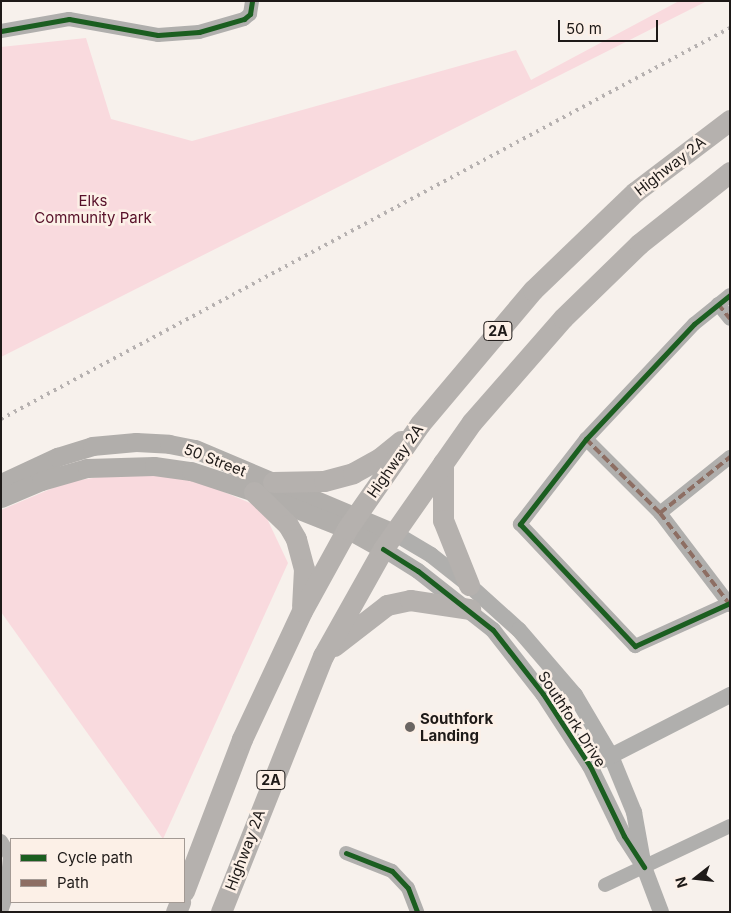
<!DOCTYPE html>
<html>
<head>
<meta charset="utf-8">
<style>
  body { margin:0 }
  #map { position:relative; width:731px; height:913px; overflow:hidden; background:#f7f1ec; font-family:Inter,sans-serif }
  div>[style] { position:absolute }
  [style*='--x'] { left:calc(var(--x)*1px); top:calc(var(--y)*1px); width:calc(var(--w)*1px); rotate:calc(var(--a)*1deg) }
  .green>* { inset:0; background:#f9dade }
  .minor>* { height:14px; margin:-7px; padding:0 7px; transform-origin:7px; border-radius:7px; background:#b0afad }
  .tertiary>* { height:16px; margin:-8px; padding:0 8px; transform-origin:8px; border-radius:8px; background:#b0afad }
  .secondary>* { height:19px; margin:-9.5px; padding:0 9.5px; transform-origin:9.5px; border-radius:9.5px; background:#b1aeab }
  .primary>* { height:21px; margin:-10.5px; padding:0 10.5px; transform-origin:10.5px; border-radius:10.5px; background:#b5b1ae }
  .rail>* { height:4px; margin-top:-2px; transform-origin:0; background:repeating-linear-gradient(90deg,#b6b1b0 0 2.5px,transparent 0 7.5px) }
  .quiet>* { height:4px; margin-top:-2px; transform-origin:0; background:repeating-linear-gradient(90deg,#8d6e63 0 8px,transparent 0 12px) }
  .cycleway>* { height:5px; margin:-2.5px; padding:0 2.5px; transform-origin:2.5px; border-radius:2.5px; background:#1b5e20 }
  .dots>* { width:14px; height:14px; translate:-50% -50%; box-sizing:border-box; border:2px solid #fcf0e7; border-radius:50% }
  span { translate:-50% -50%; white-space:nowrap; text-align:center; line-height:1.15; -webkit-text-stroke:5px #fcf0e7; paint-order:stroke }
  .shield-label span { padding:1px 4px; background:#fcf0e7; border:1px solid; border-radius:4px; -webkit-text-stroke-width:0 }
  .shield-label { font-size:14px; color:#1e1a18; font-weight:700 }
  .street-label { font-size:15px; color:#1e1a18 }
  .park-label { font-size:15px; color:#571029 }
  .poi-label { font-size:15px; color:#1e1a18; font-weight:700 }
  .left { translate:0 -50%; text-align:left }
  .frame { position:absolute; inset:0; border:2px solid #1e1a18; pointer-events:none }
  .legend { position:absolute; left:10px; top:838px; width:175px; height:65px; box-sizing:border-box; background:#fcf0e7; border:1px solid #a39a94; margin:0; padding:6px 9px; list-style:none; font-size:15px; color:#1e1a18 }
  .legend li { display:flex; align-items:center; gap:10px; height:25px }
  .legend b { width:25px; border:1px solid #a39a94 }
  .north { position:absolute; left:671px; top:853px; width:50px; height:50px; -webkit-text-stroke:4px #fcf0e7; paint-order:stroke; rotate:254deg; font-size:14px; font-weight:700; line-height:20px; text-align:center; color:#1e1a18 }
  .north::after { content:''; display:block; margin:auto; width:18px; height:22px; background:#1e1a18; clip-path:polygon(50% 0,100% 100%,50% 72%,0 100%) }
  .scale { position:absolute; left:558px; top:20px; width:100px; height:22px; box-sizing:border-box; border:2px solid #1e1a18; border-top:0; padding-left:6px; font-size:15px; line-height:18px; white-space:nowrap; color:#1e1a18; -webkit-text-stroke:4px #fcf0e7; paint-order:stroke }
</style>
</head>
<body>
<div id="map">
  <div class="green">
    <div style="clip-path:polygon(679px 1px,707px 1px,1px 357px,1px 47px,86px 38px,111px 119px,192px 141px,516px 50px,531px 80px)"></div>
    <div style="clip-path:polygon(165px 467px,262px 508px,288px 563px,163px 839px,1px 612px,1px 510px,67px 482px)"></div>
  </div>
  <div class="minor">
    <div style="--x:1;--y:31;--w:69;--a:-10"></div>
    <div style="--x:69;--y:19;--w:90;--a:10.2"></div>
    <div style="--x:158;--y:35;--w:41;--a:-4.2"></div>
    <div style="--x:199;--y:32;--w:47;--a:-16.1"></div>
    <div style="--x:244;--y:19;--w:8;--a:-40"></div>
    <div style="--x:250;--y:14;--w:13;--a:-81"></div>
    <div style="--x:730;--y:295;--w:46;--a:141.1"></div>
    <div style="--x:694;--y:324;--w:158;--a:133.2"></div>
    <div style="--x:586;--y:439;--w:108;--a:127.8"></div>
    <div style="--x:520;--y:524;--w:168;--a:46.7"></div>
    <div style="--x:635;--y:646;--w:104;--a:-24.4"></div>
    <div style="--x:718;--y:304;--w:19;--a:51"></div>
    <div style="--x:586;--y:439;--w:105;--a:45"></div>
    <div style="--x:660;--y:513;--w:116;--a:52.7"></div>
    <div style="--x:660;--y:513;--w:90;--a:-38.7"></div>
    <div style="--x:1;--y:841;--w:17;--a:59"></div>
    <div style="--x:10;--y:856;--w:38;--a:95"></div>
    <div style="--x:7;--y:894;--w:18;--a:109"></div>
    <div style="--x:346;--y:853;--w:49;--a:21.4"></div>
    <div style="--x:392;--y:871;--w:23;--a:47"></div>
    <div style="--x:408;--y:888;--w:26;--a:69"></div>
    <div style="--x:605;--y:885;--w:138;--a:-25.3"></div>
  </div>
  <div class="tertiary">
    <div style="--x:394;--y:533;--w:43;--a:30.7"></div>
    <div style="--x:431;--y:555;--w:48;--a:38.3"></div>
    <div style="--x:469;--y:585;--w:67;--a:42"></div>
    <div style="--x:519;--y:630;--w:86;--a:49.3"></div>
    <div style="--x:575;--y:695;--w:71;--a:59.5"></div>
    <div style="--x:611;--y:756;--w:61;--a:67.7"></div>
    <div style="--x:634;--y:812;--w:56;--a:79.7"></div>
    <div style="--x:644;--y:867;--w:48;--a:69.3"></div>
    <div style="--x:383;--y:549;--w:41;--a:32.2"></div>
    <div style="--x:418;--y:571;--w:95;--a:38.2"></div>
    <div style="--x:493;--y:630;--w:81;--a:52"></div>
    <div style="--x:543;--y:694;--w:86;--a:56.9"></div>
    <div style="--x:590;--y:766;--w:78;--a:64.1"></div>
    <div style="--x:624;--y:836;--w:30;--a:57"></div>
    <div style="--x:603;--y:760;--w:143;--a:-27.1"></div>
  </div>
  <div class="secondary">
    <div style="--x:1;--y:483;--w:62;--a:-24.9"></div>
    <div style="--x:57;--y:457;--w:37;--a:-17"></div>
    <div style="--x:92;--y:446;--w:44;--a:-5.2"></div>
    <div style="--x:136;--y:442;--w:33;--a:3"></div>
    <div style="--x:169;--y:444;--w:26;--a:11"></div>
    <div style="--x:195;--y:449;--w:216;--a:22.9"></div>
    <div style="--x:1;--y:498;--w:43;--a:-23"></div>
    <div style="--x:41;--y:481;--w:48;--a:-15.8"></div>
    <div style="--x:87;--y:468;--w:67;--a:-1.7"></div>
    <div style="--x:154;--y:466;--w:37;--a:8"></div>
    <div style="--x:191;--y:471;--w:66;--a:18.4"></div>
    <div style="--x:254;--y:492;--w:100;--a:21.7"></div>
    <div style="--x:347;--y:529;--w:41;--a:29.1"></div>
  </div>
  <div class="primary">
    <div style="--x:443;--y:463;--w:57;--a:90"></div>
    <div style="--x:443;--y:520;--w:70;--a:68.2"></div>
    <div style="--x:273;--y:482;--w:51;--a:-1.1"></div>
    <div style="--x:324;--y:481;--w:30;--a:-15"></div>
    <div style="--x:353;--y:473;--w:31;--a:-29"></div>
    <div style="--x:380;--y:458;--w:27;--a:-39"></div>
    <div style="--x:254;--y:492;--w:47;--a:44.1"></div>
    <div style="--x:288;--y:525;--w:16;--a:60"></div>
    <div style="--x:296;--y:539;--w:31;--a:75"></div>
    <div style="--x:304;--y:569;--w:37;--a:93"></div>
    <div style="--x:334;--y:646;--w:67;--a:-37.7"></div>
    <div style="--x:387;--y:605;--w:24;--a:-12"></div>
    <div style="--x:410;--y:600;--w:61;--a:8.5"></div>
    <div style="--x:184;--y:891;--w:163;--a:-69.1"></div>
    <div style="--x:242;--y:739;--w:141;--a:-64.9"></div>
    <div style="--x:302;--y:611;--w:94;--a:-61.2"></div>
    <div style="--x:347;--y:529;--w:128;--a:-55.2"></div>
    <div style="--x:420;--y:424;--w:175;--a:-49.9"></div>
    <div style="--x:533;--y:290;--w:141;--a:-43.9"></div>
    <div style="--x:635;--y:192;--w:119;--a:-37.2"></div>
    <div style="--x:176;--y:912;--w:11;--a:-68"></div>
    <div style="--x:221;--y:912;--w:276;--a:-68.3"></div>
    <div style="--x:323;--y:656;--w:123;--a:-60.7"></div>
    <div style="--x:383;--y:549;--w:155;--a:-55"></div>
    <div style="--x:472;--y:422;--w:138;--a:-48.8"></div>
    <div style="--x:563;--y:318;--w:106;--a:-44.2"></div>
    <div style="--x:639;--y:244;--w:116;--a:-38.4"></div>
  </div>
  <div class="rail">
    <div style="--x:1;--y:419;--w:827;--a:-28.21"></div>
  </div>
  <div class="quiet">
    <div style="--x:718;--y:304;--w:19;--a:51"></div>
    <div style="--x:586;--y:439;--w:105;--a:45"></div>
    <div style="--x:660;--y:513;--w:116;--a:52.7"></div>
    <div style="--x:660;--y:513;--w:90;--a:-38.7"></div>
  </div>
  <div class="cycleway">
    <div style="--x:1;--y:31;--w:69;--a:-10"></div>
    <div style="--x:69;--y:19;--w:90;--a:10.2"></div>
    <div style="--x:158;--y:35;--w:41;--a:-4.2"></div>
    <div style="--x:199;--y:32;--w:47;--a:-16.1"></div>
    <div style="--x:244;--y:19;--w:8;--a:-40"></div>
    <div style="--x:250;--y:14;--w:13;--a:-81"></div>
    <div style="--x:730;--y:295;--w:46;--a:141.1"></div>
    <div style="--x:694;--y:324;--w:158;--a:133.2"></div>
    <div style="--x:586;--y:439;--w:108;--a:127.8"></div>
    <div style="--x:520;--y:524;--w:168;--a:46.7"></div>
    <div style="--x:635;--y:646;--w:104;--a:-24.4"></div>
    <div style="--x:383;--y:549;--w:41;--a:32.2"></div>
    <div style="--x:418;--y:571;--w:95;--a:38.2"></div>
    <div style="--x:493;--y:630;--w:81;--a:52"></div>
    <div style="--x:543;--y:694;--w:86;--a:56.9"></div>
    <div style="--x:590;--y:766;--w:78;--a:64.1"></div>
    <div style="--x:624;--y:836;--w:37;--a:57"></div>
    <div style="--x:346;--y:853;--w:49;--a:21.4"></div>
    <div style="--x:392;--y:871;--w:23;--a:47"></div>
    <div style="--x:408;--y:888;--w:26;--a:69"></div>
  </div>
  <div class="dots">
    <div style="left:410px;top:727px;background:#6a6562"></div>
  </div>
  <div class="shield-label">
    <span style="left:498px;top:331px">2A</span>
    <span style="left:271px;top:780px">2A</span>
  </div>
  <div class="street-label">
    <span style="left:670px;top:166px;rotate:-38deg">Highway 2A</span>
    <span style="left:215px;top:460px;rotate:21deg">50 Street</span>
    <span style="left:395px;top:461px;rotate:-55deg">Highway 2A</span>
    <span style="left:572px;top:719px;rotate:57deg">Southfork Drive</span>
    <span style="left:245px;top:850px;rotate:-69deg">Highway 2A</span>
  </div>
  <div class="park-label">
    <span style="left:93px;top:209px">Elks<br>Community Park</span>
  </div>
  <div class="poi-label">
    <span class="left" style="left:420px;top:727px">Southfork<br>Landing</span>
  </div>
  <div class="frame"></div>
  <ul class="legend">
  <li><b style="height:6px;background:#1b5e20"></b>Cycle path</li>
  <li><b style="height:6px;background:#8d6e63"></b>Path</li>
  </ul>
  <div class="north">N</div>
  <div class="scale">50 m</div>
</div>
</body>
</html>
